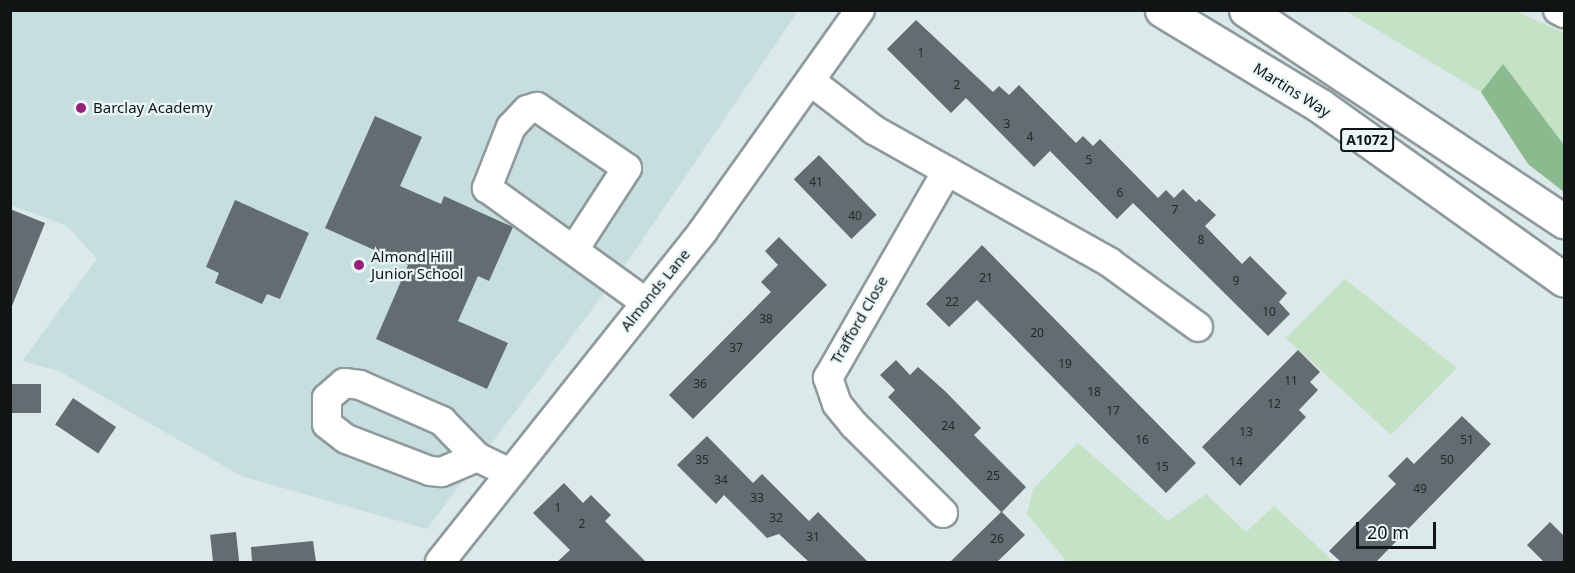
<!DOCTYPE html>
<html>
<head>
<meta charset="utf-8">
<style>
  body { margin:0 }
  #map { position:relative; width:1575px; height:573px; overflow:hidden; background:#dce9ea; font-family:"Noto Sans",sans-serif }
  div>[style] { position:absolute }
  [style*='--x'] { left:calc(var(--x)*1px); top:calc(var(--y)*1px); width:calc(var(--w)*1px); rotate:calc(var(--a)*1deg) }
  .built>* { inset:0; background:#c7dedf }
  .green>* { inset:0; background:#c4e2c5 }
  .forest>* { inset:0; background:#8bba8e }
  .building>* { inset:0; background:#636c71; transform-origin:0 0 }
  .roads { filter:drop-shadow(2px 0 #8e9a9b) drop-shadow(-2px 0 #8e9a9b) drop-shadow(0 2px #8e9a9b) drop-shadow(0 -2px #8e9a9b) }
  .minor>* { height:28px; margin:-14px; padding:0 14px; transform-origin:14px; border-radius:14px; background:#fff }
  .major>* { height:33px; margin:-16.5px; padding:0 16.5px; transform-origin:16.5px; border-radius:16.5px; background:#fff }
  .dots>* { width:16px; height:16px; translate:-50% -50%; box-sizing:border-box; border:3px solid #eaf7f7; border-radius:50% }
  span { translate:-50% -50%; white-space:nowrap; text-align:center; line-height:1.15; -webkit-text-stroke:4.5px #eaf7f7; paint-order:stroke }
  .number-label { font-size:12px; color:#252a2b }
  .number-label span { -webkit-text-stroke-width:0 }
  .shield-label span { padding:2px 4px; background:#eaf7f7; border:2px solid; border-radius:4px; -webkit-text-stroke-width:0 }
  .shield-label { font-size:14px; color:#101414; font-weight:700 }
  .street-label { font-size:15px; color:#101414 }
  .poi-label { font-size:15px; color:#101414 }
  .left { translate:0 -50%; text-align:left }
  .frame { position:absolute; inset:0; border:12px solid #101414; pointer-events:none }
  .scale { position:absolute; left:1356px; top:522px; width:80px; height:27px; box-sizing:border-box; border:3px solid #101414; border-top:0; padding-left:8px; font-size:18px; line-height:21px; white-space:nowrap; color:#101414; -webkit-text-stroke:4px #eaf7f7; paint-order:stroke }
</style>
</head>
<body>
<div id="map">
  <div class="built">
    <div style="clip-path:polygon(10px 11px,798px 11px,621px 271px,427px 529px,241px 476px,59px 371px,22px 361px,97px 259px,67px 226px,11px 205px)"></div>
  </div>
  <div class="green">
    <div style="clip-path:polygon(1346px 11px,1516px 11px,1564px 33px,1564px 145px,1503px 65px,1481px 92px)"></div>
    <div style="clip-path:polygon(1345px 279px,1457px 368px,1391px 435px,1286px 338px)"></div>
    <div style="clip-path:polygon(1078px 443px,1168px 521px,1206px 494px,1246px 532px,1274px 506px,1334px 562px,1067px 562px,1027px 514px,1033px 489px)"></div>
  </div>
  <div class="forest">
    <div style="clip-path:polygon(1503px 64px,1564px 145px,1564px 192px,1528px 164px,1481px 92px)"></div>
  </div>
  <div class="building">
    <div style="clip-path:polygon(916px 20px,993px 92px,999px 86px,1009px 95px,1019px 85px,1076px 143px,1083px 136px,1093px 146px,1100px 139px,1158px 198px,1166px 190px,1174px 198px,1183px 189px,1196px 202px,1199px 199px,1216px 215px,1205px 226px,1242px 264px,1250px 256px,1287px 293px,1279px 302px,1290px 314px,1268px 336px,1133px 203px,1117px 219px,1050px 151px,1034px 167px,966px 98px,951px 113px,887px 49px)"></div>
    <div style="clip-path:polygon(375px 116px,422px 137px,400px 186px,441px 204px,444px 196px,513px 227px,489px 281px,478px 276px,458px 321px,508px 343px,487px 389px,376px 339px,408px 265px,325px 228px)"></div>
    <div style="left:819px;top:155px;width:83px;height:35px;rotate:46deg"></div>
    <div style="clip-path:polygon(235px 200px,309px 233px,280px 299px,267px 294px,262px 304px,215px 283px,219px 273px,206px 267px)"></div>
    <div style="clip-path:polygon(10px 209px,45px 223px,12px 306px,10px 306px)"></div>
    <div style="clip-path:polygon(779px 237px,827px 285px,693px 419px,669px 395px,771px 292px,761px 282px,778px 265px,765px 251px)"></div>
    <div style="clip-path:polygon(982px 245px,1196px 463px,1166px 493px,977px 300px,949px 327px,926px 304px)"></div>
    <div style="clip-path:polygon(1298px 350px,1320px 372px,1310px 382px,1318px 390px,1299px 410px,1306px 417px,1240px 486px,1202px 447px)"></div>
    <div style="clip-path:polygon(896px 360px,910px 375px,918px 367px,946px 392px,981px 428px,974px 435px,1026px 487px,1002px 512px,1025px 535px,997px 562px,950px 562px,1001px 512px,888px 397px,895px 390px,880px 375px)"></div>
    <div style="left:10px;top:384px;width:31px;height:29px"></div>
    <div style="left:73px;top:398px;width:52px;height:32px;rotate:34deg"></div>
    <div style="clip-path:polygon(1462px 416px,1491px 444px,1376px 562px,1341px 562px,1329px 551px,1396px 484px,1388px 476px,1407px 457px,1414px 464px)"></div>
    <div style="clip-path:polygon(707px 436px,753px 483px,762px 474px,809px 521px,818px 512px,868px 562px,809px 562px,779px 534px,767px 538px,724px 495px,716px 504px,677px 465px)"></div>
    <div style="clip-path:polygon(564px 483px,583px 503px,591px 495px,611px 515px,605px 521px,646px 562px,557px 562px,570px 550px,533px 513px)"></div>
    <div style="clip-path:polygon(1550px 522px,1564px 536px,1564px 562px,1544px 562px,1527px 545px)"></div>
    <div style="left:236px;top:532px;width:30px;height:26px;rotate:84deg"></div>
    <div style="clip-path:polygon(313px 541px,316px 562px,252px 562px,251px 547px)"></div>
  </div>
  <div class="roads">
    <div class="minor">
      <div style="--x:1558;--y:10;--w:7;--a:27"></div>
      <div style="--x:813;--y:83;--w:77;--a:37.6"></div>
      <div style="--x:874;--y:130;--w:270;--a:29.3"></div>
      <div style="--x:1109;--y:262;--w:110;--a:36.1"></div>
      <div style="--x:575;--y:248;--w:95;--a:-57"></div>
      <div style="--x:627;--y:168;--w:109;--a:-145.9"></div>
      <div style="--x:537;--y:107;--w:10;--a:163"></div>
      <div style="--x:527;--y:110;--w:23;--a:133"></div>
      <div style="--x:511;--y:127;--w:66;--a:111.5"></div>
      <div style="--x:487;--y:188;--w:195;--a:35.8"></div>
      <div style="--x:477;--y:457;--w:39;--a:157"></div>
      <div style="--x:441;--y:472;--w:11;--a:-175"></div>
      <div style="--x:430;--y:471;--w:90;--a:-159.1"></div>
      <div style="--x:346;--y:439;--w:24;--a:-142"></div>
      <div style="--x:327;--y:424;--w:26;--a:-90"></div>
      <div style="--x:327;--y:398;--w:23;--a:-41"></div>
      <div style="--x:344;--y:383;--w:16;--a:7"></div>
      <div style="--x:360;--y:385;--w:90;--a:23.7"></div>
      <div style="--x:442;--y:421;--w:50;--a:45.8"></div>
      <div style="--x:477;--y:457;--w:34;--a:26"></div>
      <div style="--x:943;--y:513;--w:125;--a:-135.3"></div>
      <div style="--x:854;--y:425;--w:27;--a:-129"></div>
      <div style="--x:837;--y:404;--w:28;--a:-109"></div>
      <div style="--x:828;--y:378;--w:239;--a:-60.1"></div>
      <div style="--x:440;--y:562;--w:423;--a:-51.5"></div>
      <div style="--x:703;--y:231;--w:271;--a:-54.6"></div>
    </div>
    <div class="major">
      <div style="--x:1162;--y:10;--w:184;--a:31.2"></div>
      <div style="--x:1319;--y:105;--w:301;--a:35.5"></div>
      <div style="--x:1246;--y:10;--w:382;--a:33.6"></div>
    </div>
  </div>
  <div class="dots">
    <div style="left:81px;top:108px;background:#97207c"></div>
    <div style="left:359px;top:265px;background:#97207c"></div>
  </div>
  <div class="number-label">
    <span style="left:921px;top:53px">1</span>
    <span style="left:957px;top:85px">2</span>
    <span style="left:1007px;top:124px">3</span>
    <span style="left:1030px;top:137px">4</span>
    <span style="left:1089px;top:160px">5</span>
    <span style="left:816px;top:182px">41</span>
    <span style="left:1120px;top:193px">6</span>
    <span style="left:1175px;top:210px">7</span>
    <span style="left:855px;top:216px">40</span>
    <span style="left:1201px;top:240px">8</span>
    <span style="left:986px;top:278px">21</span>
    <span style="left:1236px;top:281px">9</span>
    <span style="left:952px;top:302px">22</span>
    <span style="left:1269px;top:312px">10</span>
    <span style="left:766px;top:319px">38</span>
    <span style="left:1037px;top:333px">20</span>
    <span style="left:736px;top:348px">37</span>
    <span style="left:1065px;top:364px">19</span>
    <span style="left:1291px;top:381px">11</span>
    <span style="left:700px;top:384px">36</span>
    <span style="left:1094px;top:392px">18</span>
    <span style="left:1274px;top:404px">12</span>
    <span style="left:1113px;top:411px">17</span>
    <span style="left:948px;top:426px">24</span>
    <span style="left:1246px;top:432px">13</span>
    <span style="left:1142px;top:440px">16</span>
    <span style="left:1467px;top:440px">51</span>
    <span style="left:702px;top:460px">35</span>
    <span style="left:1447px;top:460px">50</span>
    <span style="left:1236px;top:462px">14</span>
    <span style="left:1162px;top:467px">15</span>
    <span style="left:993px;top:476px">25</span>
    <span style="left:721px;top:480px">34</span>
    <span style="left:1420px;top:489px">49</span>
    <span style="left:757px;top:498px">33</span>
    <span style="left:558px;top:508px">1</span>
    <span style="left:776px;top:518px">32</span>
    <span style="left:582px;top:524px">2</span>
    <span style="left:813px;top:537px">31</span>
    <span style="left:997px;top:539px">26</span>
  </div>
  <div class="shield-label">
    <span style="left:1367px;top:140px">A1072</span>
  </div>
  <div class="street-label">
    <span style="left:1292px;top:90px;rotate:32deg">Martins Way</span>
    <span style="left:655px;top:290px;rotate:-51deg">Almonds Lane</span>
    <span style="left:859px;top:320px;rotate:-60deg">Trafford Close</span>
  </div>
  <div class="poi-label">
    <span class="left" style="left:93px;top:108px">Barclay Academy</span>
    <span class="left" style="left:371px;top:265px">Almond Hill<br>Junior School</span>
  </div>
  <div class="frame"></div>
  <div class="scale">20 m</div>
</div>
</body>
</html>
